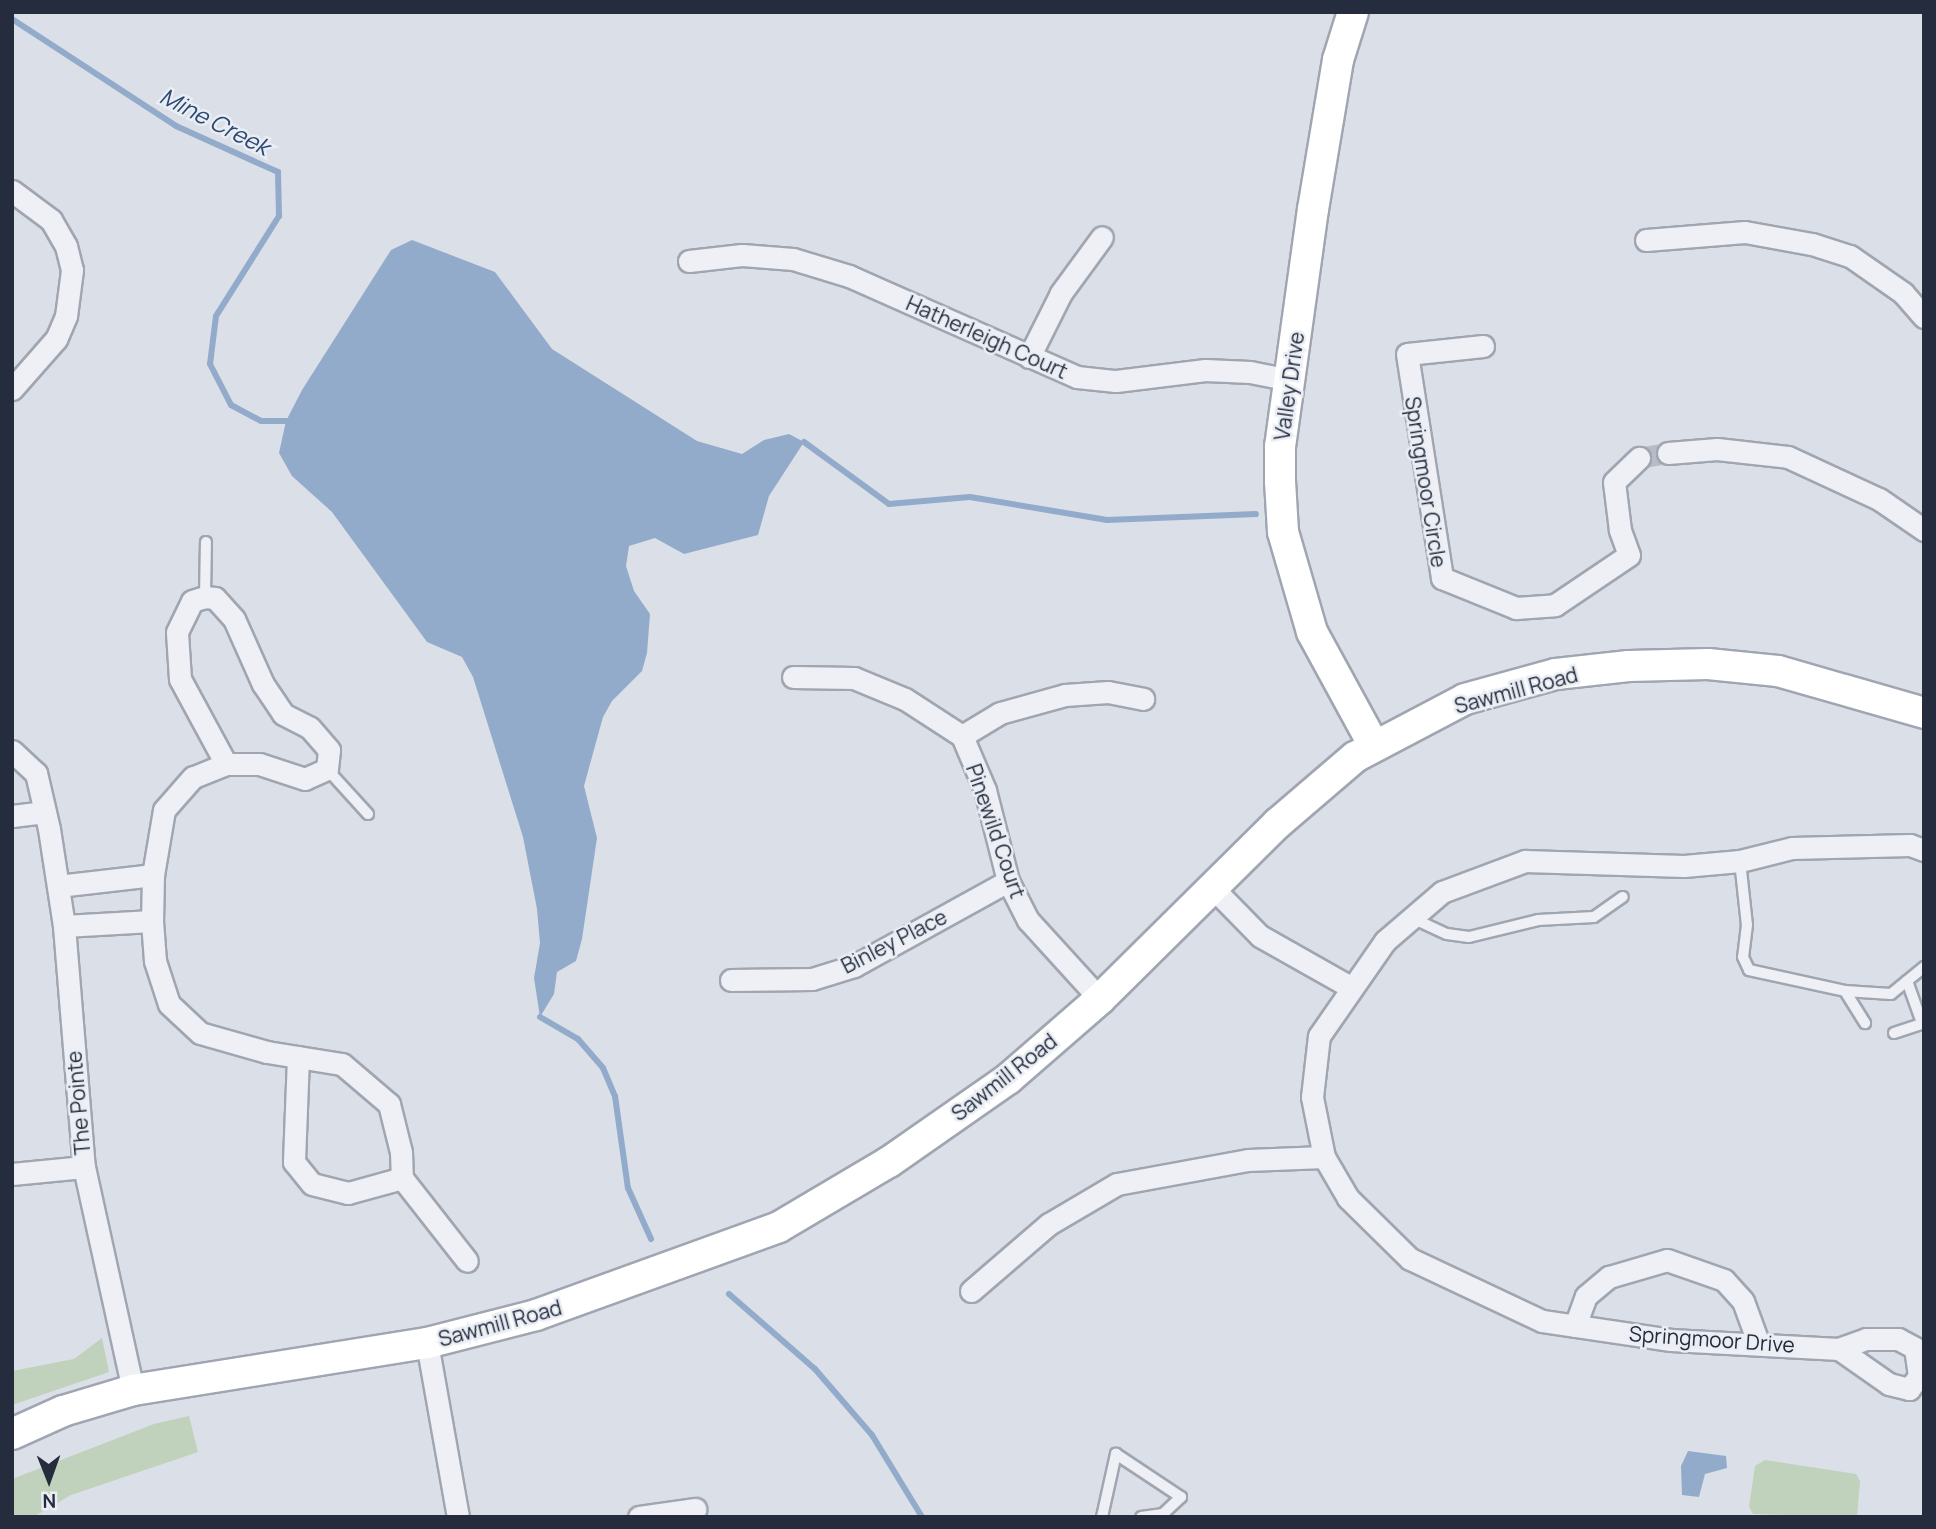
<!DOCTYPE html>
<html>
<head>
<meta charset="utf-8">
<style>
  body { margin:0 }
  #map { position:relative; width:1936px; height:1529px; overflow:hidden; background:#dbdfe7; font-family:Manrope,sans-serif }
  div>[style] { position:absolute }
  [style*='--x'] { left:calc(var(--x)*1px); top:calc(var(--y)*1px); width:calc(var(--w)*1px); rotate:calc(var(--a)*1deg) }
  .green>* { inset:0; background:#c0d1bc }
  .water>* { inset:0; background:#93abca }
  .stream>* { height:6px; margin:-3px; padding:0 3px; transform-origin:3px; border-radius:3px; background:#93abca }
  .street-tunnel>* { height:21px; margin-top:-10.5px; transform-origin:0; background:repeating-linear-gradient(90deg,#b6bbc5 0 21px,transparent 0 31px) }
  .roads { filter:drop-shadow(2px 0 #a0a6b1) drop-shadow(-2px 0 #a0a6b1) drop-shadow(0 2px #a0a6b1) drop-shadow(0 -2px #a0a6b1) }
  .lane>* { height:10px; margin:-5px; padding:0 5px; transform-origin:5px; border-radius:5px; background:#eef0f5 }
  .street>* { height:21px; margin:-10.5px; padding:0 10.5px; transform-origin:10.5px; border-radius:10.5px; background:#eef0f5 }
  .secondary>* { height:30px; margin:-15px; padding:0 15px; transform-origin:15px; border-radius:15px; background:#fff }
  span { translate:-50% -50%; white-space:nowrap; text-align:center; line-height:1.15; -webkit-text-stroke:5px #eaeef4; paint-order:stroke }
  .street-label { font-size:21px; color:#242c3d }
  .water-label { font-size:23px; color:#2c4973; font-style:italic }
  .frame { position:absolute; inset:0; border:14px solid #242c3d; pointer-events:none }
  .north { position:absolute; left:14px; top:1445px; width:70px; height:70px; -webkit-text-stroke:5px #eaeef4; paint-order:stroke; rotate:179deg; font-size:19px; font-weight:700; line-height:28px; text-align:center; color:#242c3d }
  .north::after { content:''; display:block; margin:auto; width:24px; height:32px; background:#242c3d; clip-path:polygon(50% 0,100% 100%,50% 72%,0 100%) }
</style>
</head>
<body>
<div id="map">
  <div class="green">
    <div style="clip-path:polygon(102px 1338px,109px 1372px,12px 1405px,12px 1371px,74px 1359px)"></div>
    <div style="clip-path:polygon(189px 1416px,198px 1452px,71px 1495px,33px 1517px,12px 1517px,12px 1479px,154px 1424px)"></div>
    <div style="clip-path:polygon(1765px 1460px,1856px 1474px,1860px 1481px,1857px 1517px,1753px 1514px,1749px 1507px,1755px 1466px)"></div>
  </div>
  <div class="water">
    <div style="clip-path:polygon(412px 240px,495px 272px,552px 349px,697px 441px,742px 454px,764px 440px,789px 434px,804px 442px,769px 496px,758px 535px,684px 554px,655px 538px,629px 546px,626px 566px,634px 591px,650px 614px,647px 653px,642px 671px,612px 701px,603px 717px,584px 786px,597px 838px,582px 939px,576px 961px,557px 972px,554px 994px,540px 1017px,534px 978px,540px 943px,537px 909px,523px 837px,473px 677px,462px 657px,427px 642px,332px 512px,292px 476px,279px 453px,286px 421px,302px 390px,391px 250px)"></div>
    <div style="clip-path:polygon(1688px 1451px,1726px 1456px,1727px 1468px,1705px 1474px,1699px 1497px,1682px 1495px,1681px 1466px)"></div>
  </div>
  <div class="stream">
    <div style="--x:12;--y:19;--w:196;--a:33.1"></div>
    <div style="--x:176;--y:126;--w:112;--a:24.3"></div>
    <div style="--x:278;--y:172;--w:44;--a:88.7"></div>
    <div style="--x:279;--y:216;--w:118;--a:122.2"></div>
    <div style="--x:216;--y:316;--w:48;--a:97.1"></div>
    <div style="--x:210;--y:364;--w:46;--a:62.9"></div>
    <div style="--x:231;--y:405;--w:34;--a:28"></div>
    <div style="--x:261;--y:421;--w:25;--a:0"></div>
    <div style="--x:804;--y:442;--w:105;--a:36.1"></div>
    <div style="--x:889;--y:504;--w:81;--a:-4.9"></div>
    <div style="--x:970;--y:497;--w:139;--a:9.5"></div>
    <div style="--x:1107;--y:520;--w:149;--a:-2.3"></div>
    <div style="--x:540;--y:1017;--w:44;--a:30.1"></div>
    <div style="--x:578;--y:1039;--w:38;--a:49"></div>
    <div style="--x:603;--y:1068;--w:30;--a:67"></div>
    <div style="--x:615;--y:1096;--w:93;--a:82"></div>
    <div style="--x:628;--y:1188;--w:56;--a:65.7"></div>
    <div style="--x:729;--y:1294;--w:114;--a:41.1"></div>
    <div style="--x:815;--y:1369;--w:87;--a:49.2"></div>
    <div style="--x:872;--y:1435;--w:96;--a:58.6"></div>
  </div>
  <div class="street-tunnel">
    <div style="--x:1639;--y:458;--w:29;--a:-10"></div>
  </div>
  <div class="roads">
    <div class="lane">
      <div style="--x:205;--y:597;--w:55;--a:-89"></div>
      <div style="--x:327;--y:769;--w:61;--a:47.7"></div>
      <div style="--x:1740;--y:861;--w:64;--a:83.8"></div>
      <div style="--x:1747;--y:925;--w:32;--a:97"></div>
      <div style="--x:1743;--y:957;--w:14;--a:65"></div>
      <div style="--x:1749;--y:970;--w:98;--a:12.3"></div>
      <div style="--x:1845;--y:991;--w:46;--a:3.7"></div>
      <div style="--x:1891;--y:994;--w:43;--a:-39.3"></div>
      <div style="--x:1412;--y:918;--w:38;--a:25"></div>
      <div style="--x:1447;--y:934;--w:22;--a:8"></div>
      <div style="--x:1469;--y:937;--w:71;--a:-13.8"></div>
      <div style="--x:1538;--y:920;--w:56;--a:-3.1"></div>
      <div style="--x:1594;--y:917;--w:35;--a:-35"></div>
      <div style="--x:1907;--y:981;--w:45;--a:70.3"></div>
      <div style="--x:1845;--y:991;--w:38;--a:58"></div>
      <div style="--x:1894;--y:1033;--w:32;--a:-18"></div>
      <div style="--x:1102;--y:1517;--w:65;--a:-77.5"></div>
      <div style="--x:1116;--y:1454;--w:78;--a:33.5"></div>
      <div style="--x:1181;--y:1497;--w:25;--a:137"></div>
      <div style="--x:1163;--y:1514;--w:22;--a:172"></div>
    </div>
    <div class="street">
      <div style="--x:12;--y:191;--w:49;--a:36.6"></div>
      <div style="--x:51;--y:220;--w:30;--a:60"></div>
      <div style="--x:66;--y:246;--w:25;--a:76"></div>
      <div style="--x:72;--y:270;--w:46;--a:97.4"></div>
      <div style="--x:66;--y:316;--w:25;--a:113"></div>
      <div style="--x:56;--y:339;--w:67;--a:131.3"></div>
      <div style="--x:1646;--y:240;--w:99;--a:-4.6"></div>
      <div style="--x:1745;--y:232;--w:68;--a:10.2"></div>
      <div style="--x:1812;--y:244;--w:40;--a:18"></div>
      <div style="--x:1850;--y:256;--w:65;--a:34.9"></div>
      <div style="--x:1903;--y:293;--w:32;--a:49"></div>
      <div style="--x:689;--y:261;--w:53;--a:-6.5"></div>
      <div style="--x:742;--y:255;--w:51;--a:4.5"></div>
      <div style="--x:793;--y:259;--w:59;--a:16.9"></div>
      <div style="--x:849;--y:276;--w:249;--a:23.9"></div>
      <div style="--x:1077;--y:377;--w:39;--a:6"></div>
      <div style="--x:1116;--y:381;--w:90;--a:-7"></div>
      <div style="--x:1205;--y:370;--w:45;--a:2.5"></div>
      <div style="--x:1250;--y:372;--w:41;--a:11.3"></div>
      <div style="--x:1483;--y:346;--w:76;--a:174"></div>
      <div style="--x:1407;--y:354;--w:227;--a:81.1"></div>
      <div style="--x:1442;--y:578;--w:80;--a:22.1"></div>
      <div style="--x:1516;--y:608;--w:39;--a:-4"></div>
      <div style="--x:1555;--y:605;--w:89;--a:-34"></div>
      <div style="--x:1629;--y:555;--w:27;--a:-110"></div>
      <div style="--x:1620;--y:530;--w:48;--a:-97.1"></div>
      <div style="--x:1614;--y:482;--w:35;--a:-44"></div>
      <div style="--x:1029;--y:357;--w:72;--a:-63.4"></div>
      <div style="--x:1061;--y:293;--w:69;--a:-53.8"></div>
      <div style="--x:1668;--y:453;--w:49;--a:-4.7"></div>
      <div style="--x:1717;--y:449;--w:71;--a:6.4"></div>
      <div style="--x:1788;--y:457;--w:100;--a:24.8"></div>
      <div style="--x:1879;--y:499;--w:55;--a:34.6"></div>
      <div style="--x:793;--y:677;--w:61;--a:0.9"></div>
      <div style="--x:854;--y:678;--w:55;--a:22.4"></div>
      <div style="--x:905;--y:699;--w:68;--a:33"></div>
      <div style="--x:962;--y:736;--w:59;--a:66.9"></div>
      <div style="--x:985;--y:790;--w:94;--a:75.8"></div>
      <div style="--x:1008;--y:881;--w:44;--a:62.9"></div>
      <div style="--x:1028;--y:920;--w:107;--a:47.7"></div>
      <div style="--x:962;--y:736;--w:44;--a:-31.2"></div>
      <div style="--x:1000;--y:713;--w:67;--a:-15.5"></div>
      <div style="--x:1065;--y:695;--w:43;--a:-4"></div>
      <div style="--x:1108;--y:692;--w:36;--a:11"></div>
      <div style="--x:12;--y:751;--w:33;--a:43"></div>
      <div style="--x:36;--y:773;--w:57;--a:76.9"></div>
      <div style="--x:49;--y:829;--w:98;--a:81.2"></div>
      <div style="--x:64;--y:926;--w:242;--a:85.3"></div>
      <div style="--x:84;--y:1167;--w:228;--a:77.6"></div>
      <div style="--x:226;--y:764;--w:97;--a:-118.4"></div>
      <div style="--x:180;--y:679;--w:47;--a:-93.7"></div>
      <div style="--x:177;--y:632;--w:34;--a:-64"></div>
      <div style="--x:192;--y:601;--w:14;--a:-17"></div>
      <div style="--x:205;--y:597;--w:10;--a:6"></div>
      <div style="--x:215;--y:598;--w:28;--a:48"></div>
      <div style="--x:234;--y:619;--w:71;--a:66"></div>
      <div style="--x:263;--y:684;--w:36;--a:56"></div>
      <div style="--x:283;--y:714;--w:30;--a:27"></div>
      <div style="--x:310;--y:728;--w:29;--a:49"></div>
      <div style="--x:329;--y:750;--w:19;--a:96"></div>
      <div style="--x:327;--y:769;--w:24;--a:156"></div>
      <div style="--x:305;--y:779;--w:48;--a:-161.9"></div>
      <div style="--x:259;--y:764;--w:33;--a:180"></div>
      <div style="--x:226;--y:764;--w:35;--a:158"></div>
      <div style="--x:193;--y:777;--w:44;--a:131.3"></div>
      <div style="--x:164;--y:810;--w:66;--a:99.6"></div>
      <div style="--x:153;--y:875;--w:46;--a:91.2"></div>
      <div style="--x:152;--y:921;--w:40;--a:85.7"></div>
      <div style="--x:155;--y:961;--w:45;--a:72"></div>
      <div style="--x:169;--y:1004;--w:42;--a:43.1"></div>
      <div style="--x:200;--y:1033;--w:70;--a:15.8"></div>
      <div style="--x:267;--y:1052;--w:76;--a:9.1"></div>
      <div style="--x:342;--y:1064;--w:62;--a:40.4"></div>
      <div style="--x:389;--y:1104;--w:49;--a:76"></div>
      <div style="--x:401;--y:1152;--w:26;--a:88"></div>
      <div style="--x:402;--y:1178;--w:105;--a:51.9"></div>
      <div style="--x:12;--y:816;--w:33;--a:-7"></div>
      <div style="--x:58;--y:886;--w:96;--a:-6.6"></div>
      <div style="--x:1211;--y:886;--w:70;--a:45.6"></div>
      <div style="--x:1260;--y:936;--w:103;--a:29.5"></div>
      <div style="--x:64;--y:926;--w:88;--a:-3.3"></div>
      <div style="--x:731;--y:980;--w:81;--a:-0.7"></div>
      <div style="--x:812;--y:979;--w:44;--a:-17.2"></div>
      <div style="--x:854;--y:966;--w:176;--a:-28.9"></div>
      <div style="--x:298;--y:1057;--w:105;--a:92.2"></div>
      <div style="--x:294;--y:1162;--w:28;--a:51"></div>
      <div style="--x:312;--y:1184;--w:37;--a:14"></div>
      <div style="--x:348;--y:1193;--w:56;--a:-15.5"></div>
      <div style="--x:12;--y:1174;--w:72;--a:-5.6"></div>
      <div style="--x:971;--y:1291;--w:103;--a:-40.7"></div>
      <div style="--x:1049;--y:1224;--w:79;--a:-30.5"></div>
      <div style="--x:1117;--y:1184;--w:133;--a:-10.4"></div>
      <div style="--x:1248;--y:1160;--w:76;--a:-2.3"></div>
      <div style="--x:1575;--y:1326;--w:32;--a:-70"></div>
      <div style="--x:1586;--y:1296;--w:30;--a:-40"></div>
      <div style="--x:1609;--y:1277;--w:60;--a:-16.3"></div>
      <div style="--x:1667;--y:1260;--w:60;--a:19.3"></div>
      <div style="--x:1724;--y:1280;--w:28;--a:48"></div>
      <div style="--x:1743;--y:1301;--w:44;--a:69.9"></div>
      <div style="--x:427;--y:1343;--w:177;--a:79.9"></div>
      <div style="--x:1839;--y:1349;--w:61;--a:35"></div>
      <div style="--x:1889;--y:1384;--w:21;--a:14"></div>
      <div style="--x:1909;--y:1389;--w:16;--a:-52"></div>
      <div style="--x:1919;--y:1376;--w:28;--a:-98"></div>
      <div style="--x:1915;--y:1348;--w:19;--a:-152"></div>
      <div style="--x:1898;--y:1339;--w:32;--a:180"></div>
      <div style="--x:1866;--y:1339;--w:29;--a:160"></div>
      <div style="--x:1839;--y:1349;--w:168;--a:-176.9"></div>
      <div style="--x:1671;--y:1340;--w:130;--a:-171.6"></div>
      <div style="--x:1542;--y:1321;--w:146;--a:-154.8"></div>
      <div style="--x:1410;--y:1259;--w:87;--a:-135.5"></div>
      <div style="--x:1348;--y:1198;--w:48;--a:-120.3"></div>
      <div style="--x:1324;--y:1157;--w:61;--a:-101.3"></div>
      <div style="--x:1312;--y:1097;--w:61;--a:-83.5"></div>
      <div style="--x:1319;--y:1036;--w:116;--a:-55.2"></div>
      <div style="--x:1385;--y:941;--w:75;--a:-40.7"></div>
      <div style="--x:1442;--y:892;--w:89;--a:-20.5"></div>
      <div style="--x:1525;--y:861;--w:159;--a:1.8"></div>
      <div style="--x:1684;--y:866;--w:56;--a:-5.1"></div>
      <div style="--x:1740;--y:861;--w:54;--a:-14"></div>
      <div style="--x:1792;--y:848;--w:118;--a:-1.5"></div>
      <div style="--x:1910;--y:845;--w:15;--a:20"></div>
      <div style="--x:639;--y:1517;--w:57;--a:-8.1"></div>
    </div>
    <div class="secondary">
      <div style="--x:1353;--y:12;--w:50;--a:107.4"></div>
      <div style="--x:1338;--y:60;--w:151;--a:99.5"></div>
      <div style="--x:1313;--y:209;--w:239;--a:97.9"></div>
      <div style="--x:1280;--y:446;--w:35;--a:90"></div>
      <div style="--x:1280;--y:481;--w:51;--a:86.6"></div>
      <div style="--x:1283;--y:532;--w:104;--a:73.8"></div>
      <div style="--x:1312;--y:632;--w:128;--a:61.4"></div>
      <div style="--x:12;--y:1434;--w:56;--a:-24.3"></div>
      <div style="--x:63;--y:1411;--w:73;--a:-16.7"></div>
      <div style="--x:133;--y:1390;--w:298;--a:-9.1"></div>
      <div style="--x:427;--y:1343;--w:113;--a:-14.4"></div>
      <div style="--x:536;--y:1315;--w:258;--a:-19.9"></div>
      <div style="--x:779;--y:1227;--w:128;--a:-30.6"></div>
      <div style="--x:889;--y:1162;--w:145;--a:-34.9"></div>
      <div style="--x:1008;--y:1079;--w:122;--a:-41"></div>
      <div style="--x:1100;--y:999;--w:250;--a:-44.7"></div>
      <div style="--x:1278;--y:823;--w:101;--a:-40.6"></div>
      <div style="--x:1355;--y:757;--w:124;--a:-27.8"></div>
      <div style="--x:1465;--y:699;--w:94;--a:-15.4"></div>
      <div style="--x:1556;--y:674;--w:73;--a:-6.3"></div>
      <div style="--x:1629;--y:666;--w:79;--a:-1.5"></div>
      <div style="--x:1708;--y:664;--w:70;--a:5.7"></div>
      <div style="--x:1778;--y:671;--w:152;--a:16"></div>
    </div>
  </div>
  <div class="street-label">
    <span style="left:987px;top:337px;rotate:24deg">Hatherleigh Court</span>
    <span style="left:1289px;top:386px;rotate:-82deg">Valley Drive</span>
    <span style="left:1426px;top:482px;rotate:81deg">Springmoor Circle</span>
    <span style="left:1516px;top:690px;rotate:-15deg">Sawmill Road</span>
    <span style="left:996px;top:831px;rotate:71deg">Pinewild Court</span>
    <span style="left:894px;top:941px;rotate:-27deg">Binley Place</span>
    <span style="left:1004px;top:1077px;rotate:-38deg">Sawmill Road</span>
    <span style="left:78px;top:1103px;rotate:-95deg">The Pointe</span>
    <span style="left:500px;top:1323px;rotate:-15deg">Sawmill Road</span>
    <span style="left:1712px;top:1339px;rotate:4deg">Springmoor Drive</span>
  </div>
  <div class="water-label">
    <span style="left:215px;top:121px;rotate:27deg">Mine Creek</span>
  </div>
  <div class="frame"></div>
  <div class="north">N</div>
</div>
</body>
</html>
